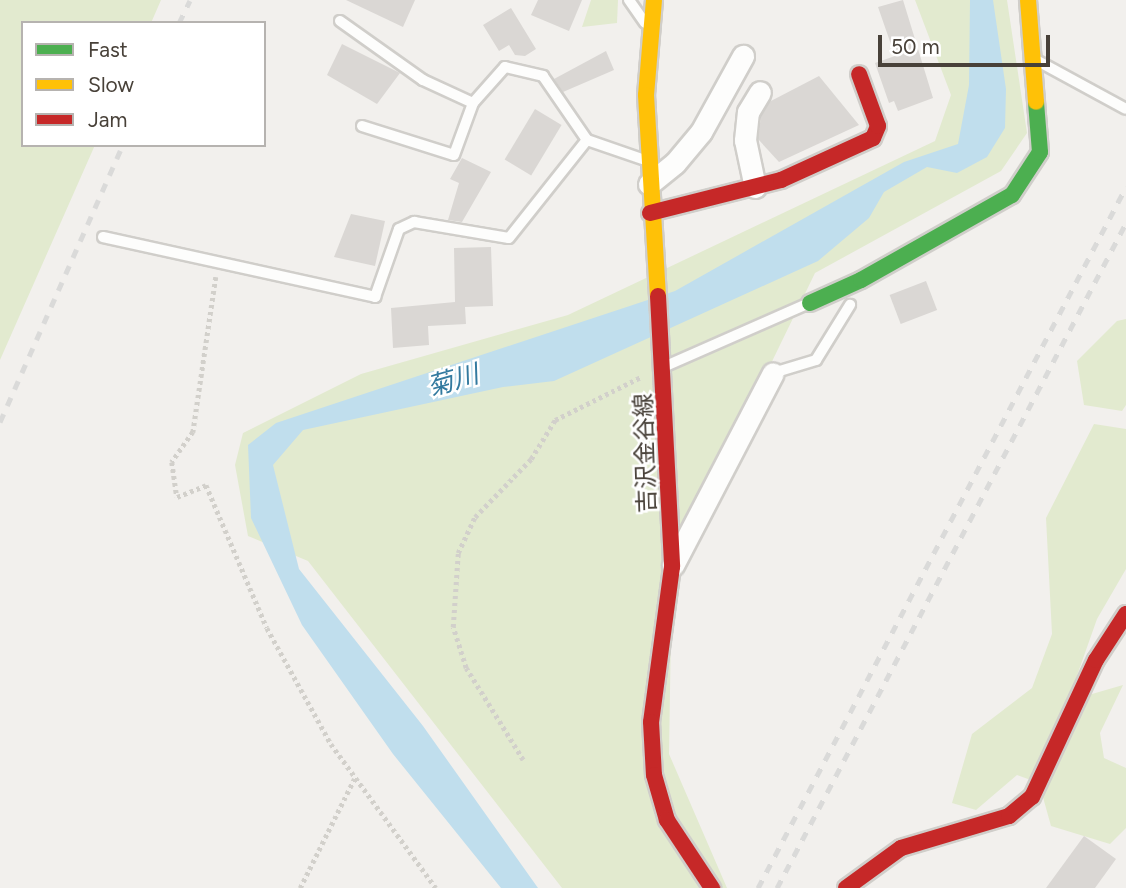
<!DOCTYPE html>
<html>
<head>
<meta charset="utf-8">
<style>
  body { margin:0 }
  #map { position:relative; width:1126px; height:888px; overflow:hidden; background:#f2f0ed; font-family:Figtree,"Noto Sans JP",sans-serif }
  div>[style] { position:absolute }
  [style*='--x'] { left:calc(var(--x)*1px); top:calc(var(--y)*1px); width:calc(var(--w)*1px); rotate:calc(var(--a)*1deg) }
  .green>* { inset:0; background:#e2eacf }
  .water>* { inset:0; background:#c0deed }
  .building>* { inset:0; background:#dad7d4; transform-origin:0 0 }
  .path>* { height:4.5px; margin-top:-2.25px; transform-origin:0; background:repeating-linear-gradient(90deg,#d2d0cb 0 3.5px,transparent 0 7px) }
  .roads { filter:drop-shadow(2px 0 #d0ceca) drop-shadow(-2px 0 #d0ceca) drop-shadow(0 2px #d0ceca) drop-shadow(0 -2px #d0ceca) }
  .lane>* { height:10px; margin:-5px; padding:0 5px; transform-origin:5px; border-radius:5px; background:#fdfdfc }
  .street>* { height:21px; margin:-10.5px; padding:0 10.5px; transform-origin:10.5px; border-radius:10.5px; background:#fdfdfc }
  .fast>* { height:16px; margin:-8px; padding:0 8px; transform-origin:8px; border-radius:8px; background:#4caf50 }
  .slow>* { height:16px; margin:-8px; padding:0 8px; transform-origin:8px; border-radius:8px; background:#ffc107 }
  .jam>* { height:16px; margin:-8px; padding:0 8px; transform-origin:8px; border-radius:8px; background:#c62828 }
  .rail>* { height:5px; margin-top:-2.5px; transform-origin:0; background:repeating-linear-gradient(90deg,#dadad9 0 9px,transparent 0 18px) }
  span { translate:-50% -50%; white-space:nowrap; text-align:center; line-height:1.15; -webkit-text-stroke:5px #fff; paint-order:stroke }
  .street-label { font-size:24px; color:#484139 }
  .water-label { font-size:26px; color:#337a9f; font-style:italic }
  .legend { position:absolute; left:21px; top:21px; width:245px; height:126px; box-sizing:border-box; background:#fff; border:2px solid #b6b3b0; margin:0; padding:9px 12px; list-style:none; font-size:21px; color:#484139 }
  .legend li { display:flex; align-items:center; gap:14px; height:35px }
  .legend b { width:35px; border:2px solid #b6b3b0 }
  .scale { position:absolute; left:878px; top:35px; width:172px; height:32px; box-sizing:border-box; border:4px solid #484139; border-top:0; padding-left:9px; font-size:21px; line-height:24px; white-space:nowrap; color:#484139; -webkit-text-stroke:5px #fff; paint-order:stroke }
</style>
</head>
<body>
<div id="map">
  <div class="green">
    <div style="clip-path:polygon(0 0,161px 0,151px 23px,23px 23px,23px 145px,95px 145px,0 360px)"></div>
    <div style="clip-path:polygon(591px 0,618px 0,617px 23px,582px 27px)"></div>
    <div style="clip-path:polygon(915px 0,1007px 0,1027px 133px,1001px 171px,815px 273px,672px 567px,669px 754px,727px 888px,562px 888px,308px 561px,248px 536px,235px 465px,243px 433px,361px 374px,568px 315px,935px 141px,951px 95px)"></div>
    <div style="clip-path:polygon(1126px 319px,1126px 405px,1122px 411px,1084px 405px,1077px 361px,1117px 321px)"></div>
    <div style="clip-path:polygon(1094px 424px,1126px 429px,1126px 569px,1097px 619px,1068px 701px,1123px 685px,1100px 733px,1104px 758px,1126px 768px,1126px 828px,1110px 844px,1051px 826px,1039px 783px,1017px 775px,976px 810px,952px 803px,972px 734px,1032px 688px,1052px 634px,1046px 518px)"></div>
  </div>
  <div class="water">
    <div style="clip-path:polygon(970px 0,993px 0,1006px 89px,1005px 128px,987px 157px,957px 173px,927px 167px,884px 192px,869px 218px,818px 261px,554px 381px,503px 387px,303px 430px,273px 465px,299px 569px,423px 726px,538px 888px,501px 888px,393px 754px,302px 625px,251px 518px,248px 445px,276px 423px,675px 291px,904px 162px,958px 144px,969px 85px)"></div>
  </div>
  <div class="building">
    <div style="clip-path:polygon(346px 0,415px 0,403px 27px)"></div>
    <div style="clip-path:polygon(538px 0,582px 0,569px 31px,531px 15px)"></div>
    <div style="clip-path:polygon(903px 0,933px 98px,898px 111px,894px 101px,889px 103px,875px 63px,895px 56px,878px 7px)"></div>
    <div style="clip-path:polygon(511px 8px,536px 49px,525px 56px,515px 55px,509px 45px,499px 51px,483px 25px)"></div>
    <div style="clip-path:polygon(342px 44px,400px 73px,377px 104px,327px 75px)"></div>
    <div style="clip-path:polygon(606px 51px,614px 70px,563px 92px,554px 79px)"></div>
    <div style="clip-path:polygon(819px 76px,859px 125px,779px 162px,758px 139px,761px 116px,769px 102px)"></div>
    <div style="left:535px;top:109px;width:31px;height:59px;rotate:31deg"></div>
    <div style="clip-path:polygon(462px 158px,491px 172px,462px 222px,448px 220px,459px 183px,450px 179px)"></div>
    <div style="clip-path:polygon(351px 214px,385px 221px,375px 266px,334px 257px)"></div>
    <div style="clip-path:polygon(491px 247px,493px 306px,465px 307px,466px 324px,428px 326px,429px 345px,393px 348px,391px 308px,455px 302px,454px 248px)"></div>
    <div style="left:926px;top:281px;width:31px;height:39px;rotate:69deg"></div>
    <div style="clip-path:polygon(1084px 836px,1116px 859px,1095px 888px,1046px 888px)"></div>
  </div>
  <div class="path">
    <div style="--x:216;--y:277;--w:157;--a:98.4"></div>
    <div style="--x:193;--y:432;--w:37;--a:125"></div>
    <div style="--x:172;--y:462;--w:35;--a:82"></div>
    <div style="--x:177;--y:497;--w:31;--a:-22"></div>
    <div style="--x:206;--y:485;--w:155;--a:66.9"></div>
    <div style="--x:267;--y:628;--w:132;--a:61.1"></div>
    <div style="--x:331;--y:744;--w:178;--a:53.9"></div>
    <div style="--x:523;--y:760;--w:108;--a:-121.8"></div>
    <div style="--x:466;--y:668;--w:43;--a:-107.6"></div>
    <div style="--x:453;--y:627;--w:74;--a:-86.1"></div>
    <div style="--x:458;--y:553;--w:40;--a:-65"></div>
    <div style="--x:475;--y:517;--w:81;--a:-46"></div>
    <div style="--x:531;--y:459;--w:46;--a:-58.4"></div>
    <div style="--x:555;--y:420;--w:96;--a:-26.6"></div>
    <div style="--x:300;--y:888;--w:122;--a:-63.6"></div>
  </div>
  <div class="roads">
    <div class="lane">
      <div style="--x:629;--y:0;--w:28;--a:55"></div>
      <div style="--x:340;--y:21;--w:102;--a:35.4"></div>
      <div style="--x:423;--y:80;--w:55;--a:24.7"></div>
      <div style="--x:473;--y:103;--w:48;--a:-48.4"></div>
      <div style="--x:505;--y:67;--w:39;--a:13"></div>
      <div style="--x:543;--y:76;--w:78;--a:55.5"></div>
      <div style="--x:1036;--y:60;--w:102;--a:28.6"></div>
      <div style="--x:362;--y:126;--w:96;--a:17.5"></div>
      <div style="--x:454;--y:155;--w:55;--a:-69.9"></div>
      <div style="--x:103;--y:237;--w:279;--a:12.4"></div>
      <div style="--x:375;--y:297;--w:72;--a:-70.6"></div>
      <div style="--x:399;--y:229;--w:17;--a:-25"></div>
      <div style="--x:414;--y:222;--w:96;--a:9.6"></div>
      <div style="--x:509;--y:238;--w:125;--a:-51.5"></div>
      <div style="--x:587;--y:140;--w:61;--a:19"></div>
      <div style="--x:668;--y:365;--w:152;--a:-23.7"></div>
      <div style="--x:773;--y:373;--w:45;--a:-16.8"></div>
      <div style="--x:816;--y:360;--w:65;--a:-58.3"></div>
    </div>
    <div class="street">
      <div style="--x:649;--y:184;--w:33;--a:-39"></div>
      <div style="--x:675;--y:163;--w:40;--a:-50"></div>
      <div style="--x:701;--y:132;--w:87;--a:-61.1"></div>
      <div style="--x:755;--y:187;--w:48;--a:-102"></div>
      <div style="--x:745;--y:140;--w:28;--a:-84"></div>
      <div style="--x:748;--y:112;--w:23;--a:-59"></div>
      <div style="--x:673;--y:565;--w:216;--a:-62.5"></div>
    </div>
    <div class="fast">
      <div style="--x:810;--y:303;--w:56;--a:-24.3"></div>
      <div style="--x:861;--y:280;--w:173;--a:-29.4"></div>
      <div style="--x:1012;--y:195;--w:51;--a:-56.9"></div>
      <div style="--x:1040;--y:152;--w:50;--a:-94.6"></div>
    </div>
    <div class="slow">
      <div style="--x:654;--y:0;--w:95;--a:94.8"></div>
      <div style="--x:646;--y:95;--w:201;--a:86.6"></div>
      <div style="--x:1028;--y:0;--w:102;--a:85.5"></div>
    </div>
    <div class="jam">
      <div style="--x:650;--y:213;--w:135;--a:-14.1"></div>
      <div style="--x:781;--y:180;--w:101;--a:-24.5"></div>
      <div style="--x:873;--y:138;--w:13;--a:-67"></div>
      <div style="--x:878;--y:126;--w:55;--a:-110.1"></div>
      <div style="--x:658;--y:296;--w:271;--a:87"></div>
      <div style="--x:672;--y:567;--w:156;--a:97.7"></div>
      <div style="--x:651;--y:722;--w:53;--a:86.8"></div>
      <div style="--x:654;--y:775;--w:47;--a:73.9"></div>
      <div style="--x:667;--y:820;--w:82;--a:56.5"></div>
      <div style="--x:846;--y:888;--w:68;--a:-36"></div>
      <div style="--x:901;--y:848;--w:113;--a:-16.5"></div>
      <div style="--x:1009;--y:816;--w:30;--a:-40"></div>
      <div style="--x:1032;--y:797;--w:151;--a:-65"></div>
      <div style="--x:1096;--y:660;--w:55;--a:-56.9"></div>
    </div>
  </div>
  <div class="rail">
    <div style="--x:179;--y:23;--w:25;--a:-64"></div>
    <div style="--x:0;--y:422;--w:303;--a:-66.1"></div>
    <div style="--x:758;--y:888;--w:792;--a:-62.3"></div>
    <div style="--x:777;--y:888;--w:751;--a:-62.31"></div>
  </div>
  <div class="street-label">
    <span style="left:645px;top:453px;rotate:-92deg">吉沢金谷線</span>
  </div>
  <div class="water-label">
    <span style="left:453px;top:381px;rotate:-16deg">菊川</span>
  </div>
  <ul class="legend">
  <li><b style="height:9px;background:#4caf50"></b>Fast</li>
  <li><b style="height:9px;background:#ffc107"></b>Slow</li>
  <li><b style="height:9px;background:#c62828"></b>Jam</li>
  </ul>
  <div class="scale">50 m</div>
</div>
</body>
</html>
